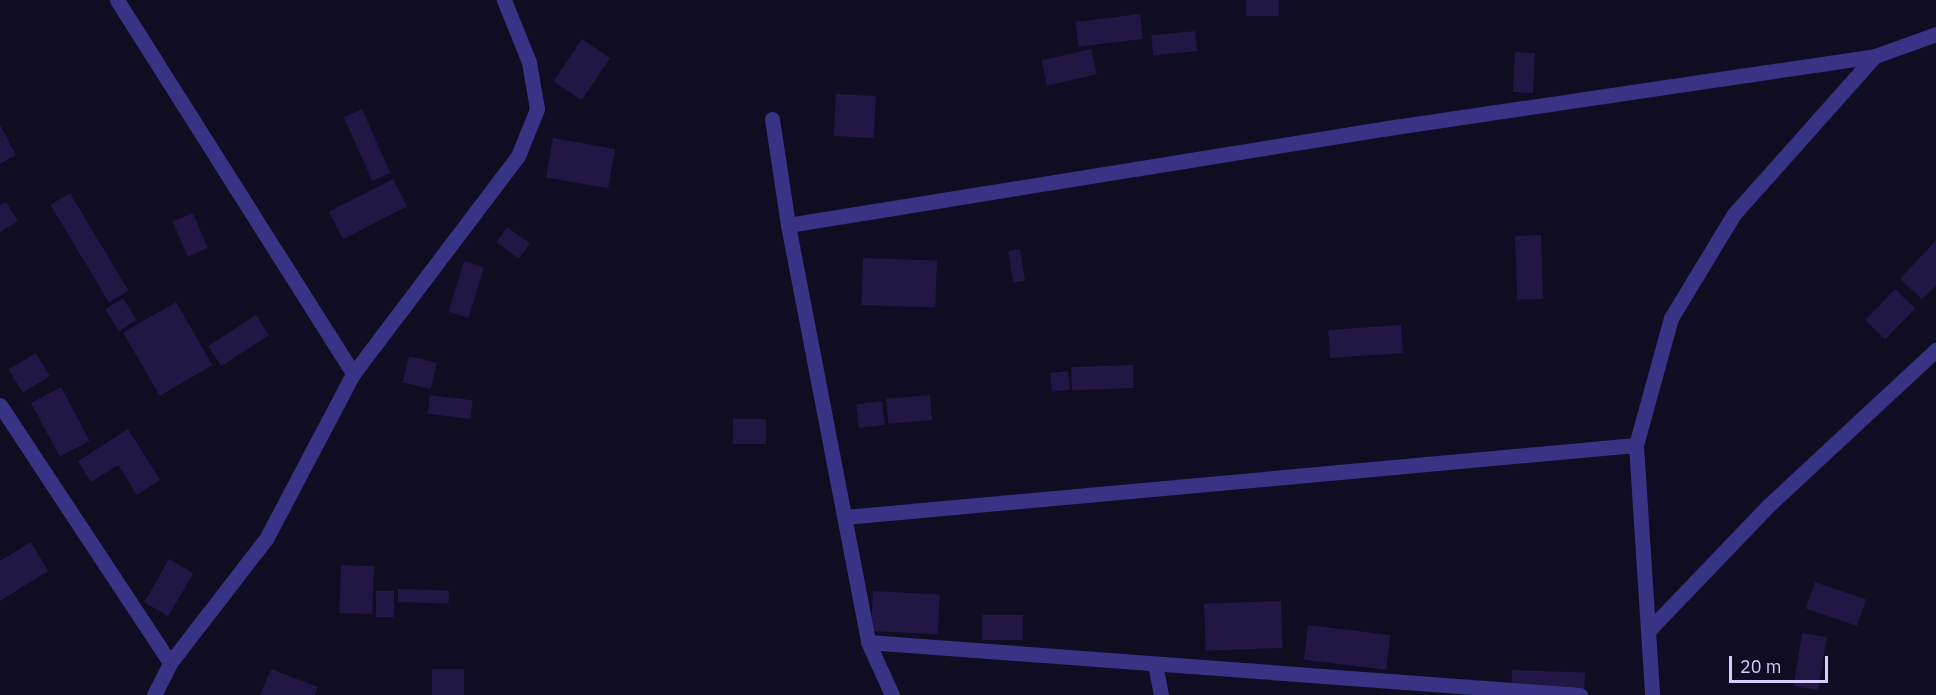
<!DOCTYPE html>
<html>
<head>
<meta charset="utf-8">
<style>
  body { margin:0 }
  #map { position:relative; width:1936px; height:695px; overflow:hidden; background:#100c22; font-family:"IBM Plex Sans",sans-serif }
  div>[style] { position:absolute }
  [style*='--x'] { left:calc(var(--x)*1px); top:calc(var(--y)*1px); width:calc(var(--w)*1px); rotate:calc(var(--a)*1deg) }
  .building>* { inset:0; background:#211644; transform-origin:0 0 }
  .minor>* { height:15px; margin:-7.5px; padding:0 7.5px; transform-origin:7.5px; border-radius:7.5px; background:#383385 }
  span { translate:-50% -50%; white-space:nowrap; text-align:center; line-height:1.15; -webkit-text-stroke:6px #100c22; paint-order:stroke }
  .scale { position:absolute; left:1729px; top:656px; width:99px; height:27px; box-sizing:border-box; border:3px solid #d3cdff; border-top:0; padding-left:8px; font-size:18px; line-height:21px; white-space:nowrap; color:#d3cdff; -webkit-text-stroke:4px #100c22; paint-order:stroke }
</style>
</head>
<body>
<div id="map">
  <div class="building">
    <div style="left:1246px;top:0;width:33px;height:16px"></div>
    <div style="left:1140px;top:14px;width:25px;height:65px;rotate:83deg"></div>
    <div style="left:1195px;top:31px;width:20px;height:44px;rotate:84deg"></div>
    <div style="left:582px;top:39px;width:34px;height:51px;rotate:34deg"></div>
    <div style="left:1091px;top:49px;width:26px;height:51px;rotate:77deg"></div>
    <div style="left:1515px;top:52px;width:20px;height:40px;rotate:3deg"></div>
    <div style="left:836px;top:94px;width:40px;height:42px;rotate:3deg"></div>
    <div style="left:362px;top:109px;width:70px;height:20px;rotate:66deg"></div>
    <div style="clip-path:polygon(0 125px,16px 155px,0 164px)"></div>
    <div style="left:553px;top:138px;width:63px;height:40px;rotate:10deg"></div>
    <div style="left:393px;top:179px;width:31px;height:72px;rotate:63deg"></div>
    <div style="left:70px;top:193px;width:114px;height:23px;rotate:59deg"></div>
    <div style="clip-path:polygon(6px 202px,18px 221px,0 232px,0 205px)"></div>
    <div style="left:193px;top:213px;width:38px;height:22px;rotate:67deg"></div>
    <div style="left:507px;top:227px;width:28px;height:19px;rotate:35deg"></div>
    <div style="left:1541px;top:235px;width:64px;height:26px;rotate:88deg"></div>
    <div style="clip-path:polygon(1936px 240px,1936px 285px,1922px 299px,1900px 279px)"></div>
    <div style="left:1020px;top:249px;width:32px;height:12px;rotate:81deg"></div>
    <div style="left:863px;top:258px;width:74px;height:47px;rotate:2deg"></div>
    <div style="left:464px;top:261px;width:21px;height:53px;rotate:17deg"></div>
    <div style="left:1895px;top:289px;width:28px;height:43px;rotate:44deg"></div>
    <div style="left:123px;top:298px;width:26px;height:21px;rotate:58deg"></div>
    <div style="left:176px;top:302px;width:73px;height:61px;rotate:60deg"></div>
    <div style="left:256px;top:315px;width:24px;height:57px;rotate:57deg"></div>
    <div style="left:1401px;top:325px;width:28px;height:73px;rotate:86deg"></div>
    <div style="left:36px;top:353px;width:27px;height:32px;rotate:59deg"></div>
    <div style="left:409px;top:356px;width:29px;height:27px;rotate:14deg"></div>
    <div style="left:1133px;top:365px;width:23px;height:62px;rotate:88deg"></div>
    <div style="left:1068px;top:371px;width:19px;height:18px;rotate:84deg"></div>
    <div style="left:61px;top:387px;width:61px;height:34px;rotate:62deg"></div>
    <div style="left:430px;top:395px;width:43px;height:19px;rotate:7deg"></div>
    <div style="left:930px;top:395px;width:25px;height:44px;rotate:85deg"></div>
    <div style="left:882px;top:401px;width:24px;height:26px;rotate:83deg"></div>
    <div style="left:733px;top:419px;width:33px;height:25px"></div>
    <div style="clip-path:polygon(128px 429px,160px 480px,137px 495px,118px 465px,91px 482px,78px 461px)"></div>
    <div style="clip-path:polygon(31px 542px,48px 571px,0 601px,0 561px)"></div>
    <div style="left:169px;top:559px;width:28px;height:50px;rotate:30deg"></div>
    <div style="left:341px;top:565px;width:33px;height:48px;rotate:2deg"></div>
    <div style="left:1815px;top:582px;width:54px;height:28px;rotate:19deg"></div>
    <div style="left:398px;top:589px;width:51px;height:13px;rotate:2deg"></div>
    <div style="left:376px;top:591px;width:18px;height:26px"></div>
    <div style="left:873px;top:591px;width:67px;height:40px;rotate:3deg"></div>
    <div style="left:1281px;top:601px;width:47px;height:77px;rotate:88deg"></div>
    <div style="left:982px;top:615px;width:41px;height:25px"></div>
    <div style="left:1308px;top:625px;width:83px;height:35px;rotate:7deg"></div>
    <div style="left:1802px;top:633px;width:25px;height:54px;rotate:9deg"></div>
    <div style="clip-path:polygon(271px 669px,318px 687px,315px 695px,260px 695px)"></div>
    <div style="left:432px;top:669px;width:32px;height:26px"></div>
    <div style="left:1512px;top:670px;width:73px;height:24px;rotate:2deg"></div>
  </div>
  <div class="minor">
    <div style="--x:117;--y:0;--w:442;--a:57.7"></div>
    <div style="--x:772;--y:119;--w:107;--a:81.4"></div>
    <div style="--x:788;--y:225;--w:425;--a:79.1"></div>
    <div style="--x:868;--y:642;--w:58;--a:65.6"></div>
    <div style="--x:788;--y:225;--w:608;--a:-9.18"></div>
    <div style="--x:1388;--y:128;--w:492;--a:-8.4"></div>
    <div style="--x:1875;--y:56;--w:65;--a:-19.8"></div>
    <div style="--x:0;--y:405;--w:309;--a:56.6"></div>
    <div style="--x:1636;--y:445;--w:251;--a:86.3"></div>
    <div style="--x:845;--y:517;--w:794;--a:-5.2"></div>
    <div style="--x:1636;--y:445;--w:132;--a:-74.6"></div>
    <div style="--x:1671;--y:318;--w:122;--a:-58.8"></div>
    <div style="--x:1734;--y:214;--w:212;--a:-48.3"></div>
    <div style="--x:1648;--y:631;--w:175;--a:-46.2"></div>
    <div style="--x:1769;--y:505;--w:228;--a:-42.9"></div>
    <div style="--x:868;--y:642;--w:714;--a:4.26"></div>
    <div style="--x:1155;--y:664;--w:32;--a:79"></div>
    <div style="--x:154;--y:695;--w:36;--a:-63"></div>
    <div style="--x:170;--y:663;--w:157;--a:-52.3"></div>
    <div style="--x:266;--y:539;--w:187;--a:-62.2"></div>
    <div style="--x:353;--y:374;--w:273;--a:-52.9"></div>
    <div style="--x:518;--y:156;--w:51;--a:-68"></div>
    <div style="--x:537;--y:109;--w:48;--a:-99.7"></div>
    <div style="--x:529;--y:62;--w:67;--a:-112"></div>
  </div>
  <div class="scale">20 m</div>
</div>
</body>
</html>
